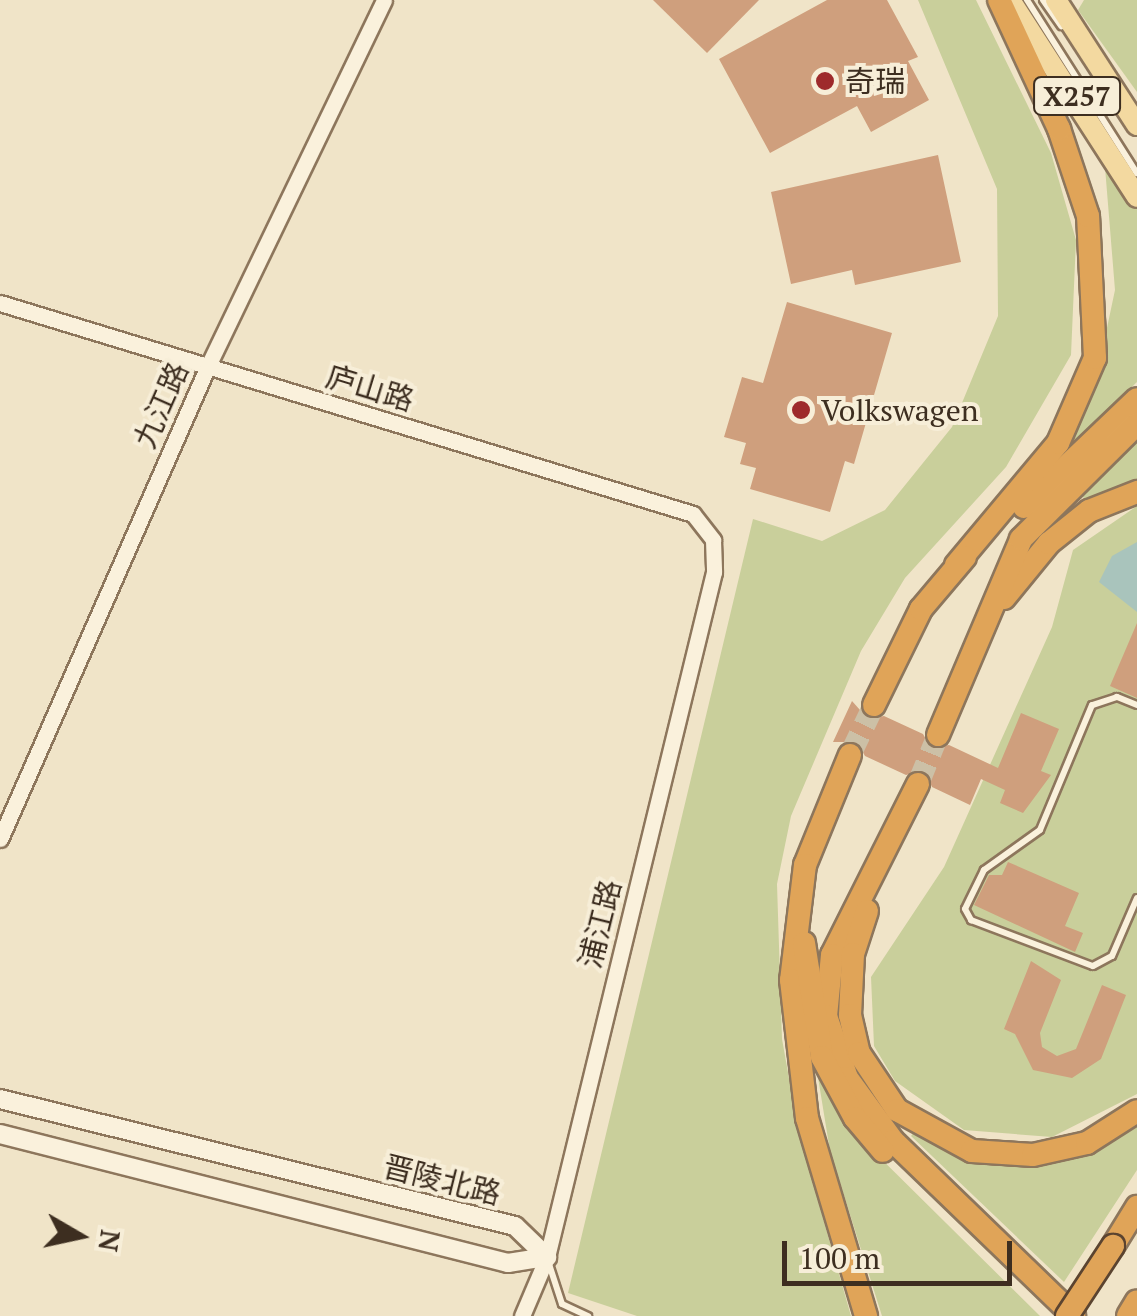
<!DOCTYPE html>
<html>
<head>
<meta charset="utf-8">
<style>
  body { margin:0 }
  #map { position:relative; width:1137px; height:1316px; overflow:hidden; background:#f0e4c8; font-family:"PT Serif","Noto Sans SC",serif }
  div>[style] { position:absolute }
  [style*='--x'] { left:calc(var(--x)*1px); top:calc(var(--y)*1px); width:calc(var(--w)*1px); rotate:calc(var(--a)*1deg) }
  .green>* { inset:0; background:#c9cf9b }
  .water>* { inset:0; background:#a9c4bc }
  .building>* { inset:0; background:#cf9f7d }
  .motorway-tunnel>* { height:22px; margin-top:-11px; transform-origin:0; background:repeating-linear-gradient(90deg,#ccc0a6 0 22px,transparent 0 33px) }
  .roads { filter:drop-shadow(2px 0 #8d765c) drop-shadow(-2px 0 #8d765c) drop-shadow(0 2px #8d765c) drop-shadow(0 -2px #8d765c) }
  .service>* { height:6px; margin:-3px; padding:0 3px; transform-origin:3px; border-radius:3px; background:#faf1dc }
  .tertiary>* { height:15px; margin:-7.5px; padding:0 7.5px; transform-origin:7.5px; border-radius:7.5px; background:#faf1dc }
  .secondary>* { height:18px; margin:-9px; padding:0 9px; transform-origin:9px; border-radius:9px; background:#faf1dc }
  .primary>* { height:20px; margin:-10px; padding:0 10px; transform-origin:10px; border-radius:10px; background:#f3d9a0 }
  .motorway>* { height:22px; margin:-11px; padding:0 11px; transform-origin:11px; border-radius:11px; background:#e0a458 }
  .bridges { filter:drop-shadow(2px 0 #5b4430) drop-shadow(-2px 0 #5b4430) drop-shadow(0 2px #5b4430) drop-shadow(0 -2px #5b4430) }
  .motorway-bridge>* { height:22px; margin:-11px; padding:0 11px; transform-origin:11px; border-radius:11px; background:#e0a458 }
  .dots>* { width:28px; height:28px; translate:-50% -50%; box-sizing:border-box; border:5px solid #f7eed8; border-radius:50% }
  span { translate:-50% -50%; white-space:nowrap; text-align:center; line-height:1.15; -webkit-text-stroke:8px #f7eed8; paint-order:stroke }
  .shield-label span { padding:2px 8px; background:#f7eed8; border:2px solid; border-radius:8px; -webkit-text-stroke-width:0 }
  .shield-label { font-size:28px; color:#3d2e20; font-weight:700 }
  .poi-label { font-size:30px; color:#3d2e20 }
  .left { translate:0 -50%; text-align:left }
  .street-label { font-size:30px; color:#3d2e20 }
  .north { position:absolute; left:30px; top:1186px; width:100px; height:100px; -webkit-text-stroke:8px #f7eed8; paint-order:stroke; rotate:99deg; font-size:28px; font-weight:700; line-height:40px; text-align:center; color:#3d2e20 }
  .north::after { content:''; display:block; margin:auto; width:35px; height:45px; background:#3d2e20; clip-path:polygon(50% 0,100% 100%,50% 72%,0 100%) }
  .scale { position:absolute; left:782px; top:1241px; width:230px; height:45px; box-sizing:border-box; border:5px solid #3d2e20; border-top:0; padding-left:12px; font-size:30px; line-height:35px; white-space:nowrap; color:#3d2e20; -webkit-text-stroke:8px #f7eed8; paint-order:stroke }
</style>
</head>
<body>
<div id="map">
  <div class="green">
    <div style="clip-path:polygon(918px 0,976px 0,1051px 153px,1076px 240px,1071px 355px,1006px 467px,905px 578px,861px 651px,791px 816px,777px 884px,782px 1039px,799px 1134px,851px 1316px,637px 1316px,568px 1293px,753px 519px,822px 541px,885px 510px,952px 427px,998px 316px,997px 189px)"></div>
    <div style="clip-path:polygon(1084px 0,1137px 0,1137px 92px,1078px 10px)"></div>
    <div style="clip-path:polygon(1104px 155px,1137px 209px,1137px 382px,1075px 442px,1069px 436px,1093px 394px,1115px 290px)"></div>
    <div style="clip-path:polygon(1137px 437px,1137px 483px,1087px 502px,1080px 493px)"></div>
    <div style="clip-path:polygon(1137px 506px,1137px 1094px,1052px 1137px,964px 1130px,895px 1081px,874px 1046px,871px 977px,944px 867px,1052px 627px,1073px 550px)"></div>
    <div style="clip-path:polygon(815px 1059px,852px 1130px,1040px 1316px,882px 1316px,830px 1151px)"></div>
    <div style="clip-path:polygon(1137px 1125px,1137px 1170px,1064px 1282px,911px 1136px,916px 1130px,959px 1155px,1089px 1150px)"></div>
  </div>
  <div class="water">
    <div style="clip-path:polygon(1137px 542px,1137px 612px,1099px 582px,1112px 556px)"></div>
  </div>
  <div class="building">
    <div style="clip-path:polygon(653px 0,759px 0,707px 53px)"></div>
    <div style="clip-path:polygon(827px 0,887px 0,918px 57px,908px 61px,929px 100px,871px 132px,857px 106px,770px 153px,719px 59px)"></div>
    <div style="clip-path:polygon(938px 155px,961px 262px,855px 285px,852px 270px,791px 284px,771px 192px)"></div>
    <div style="clip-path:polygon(787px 302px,892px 333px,854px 464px,845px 461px,830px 512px,750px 489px,756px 468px,740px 464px,746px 443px,724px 437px,742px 377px,763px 383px)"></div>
    <div style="clip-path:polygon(1137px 623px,1137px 698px,1110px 686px)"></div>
    <div style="clip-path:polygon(852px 701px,868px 719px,884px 716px,923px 734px,931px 748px,949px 745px,998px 768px,1021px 713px,1059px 729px,1041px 771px,1051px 775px,1023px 813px,1000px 803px,1005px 790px,981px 779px,970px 805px,932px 787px,924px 770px,906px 775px,865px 756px,857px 742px,833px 742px)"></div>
    <div style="clip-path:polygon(1008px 862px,1079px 893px,1065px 926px,1083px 933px,1075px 952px,974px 905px,989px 875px,1002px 875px)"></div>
    <div style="clip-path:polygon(1031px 961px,1061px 980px,1040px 1033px,1042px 1047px,1057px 1056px,1076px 1049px,1102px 985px,1126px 995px,1101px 1059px,1072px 1078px,1033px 1070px,1015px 1034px,1004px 1029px)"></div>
  </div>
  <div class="motorway-tunnel">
    <div style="--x:850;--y:755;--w:55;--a:-64.4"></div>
    <div style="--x:918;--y:784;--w:53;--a:-67.8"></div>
  </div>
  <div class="roads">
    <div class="service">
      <div style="--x:1027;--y:0;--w:205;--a:57.6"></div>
      <div style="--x:1043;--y:0;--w:32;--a:55"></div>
      <div style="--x:1137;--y:705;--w:22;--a:-158"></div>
      <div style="--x:1117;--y:697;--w:26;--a:162"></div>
      <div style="--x:1092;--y:705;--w:135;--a:112.6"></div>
      <div style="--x:1040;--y:830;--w:69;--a:144.5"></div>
      <div style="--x:984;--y:870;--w:43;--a:116"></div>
      <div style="--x:965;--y:909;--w:13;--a:61"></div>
      <div style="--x:971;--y:920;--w:130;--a:20.7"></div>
      <div style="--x:1093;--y:966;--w:21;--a:-28"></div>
      <div style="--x:1112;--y:956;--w:63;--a:-66.7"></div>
      <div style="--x:548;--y:1261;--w:45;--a:72"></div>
      <div style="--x:562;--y:1304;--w:29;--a:25"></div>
    </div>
    <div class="tertiary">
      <div style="--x:0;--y:303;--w:724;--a:16.93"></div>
      <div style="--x:693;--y:514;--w:33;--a:52"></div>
      <div style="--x:713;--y:540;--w:32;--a:88"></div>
      <div style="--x:714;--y:572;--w:705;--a:103.7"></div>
      <div style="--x:547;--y:1257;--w:64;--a:113"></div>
      <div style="--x:0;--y:839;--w:514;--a:-66.27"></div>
      <div style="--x:207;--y:368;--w:408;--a:-64.3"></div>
    </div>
    <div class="secondary">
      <div style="--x:0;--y:1099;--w:530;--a:13.85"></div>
      <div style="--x:515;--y:1226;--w:45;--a:44.1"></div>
      <div style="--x:0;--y:1134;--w:524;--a:14.25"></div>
      <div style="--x:508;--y:1263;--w:39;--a:-9"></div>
    </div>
    <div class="primary">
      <div style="--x:1010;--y:0;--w:234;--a:57.2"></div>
      <div style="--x:1056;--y:0;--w:149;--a:57.1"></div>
    </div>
    <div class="motorway">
      <div style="--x:1024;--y:507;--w:156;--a:-43.7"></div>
      <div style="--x:956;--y:565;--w:159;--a:-50.1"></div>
      <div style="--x:1058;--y:443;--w:93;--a:-66.5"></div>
      <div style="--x:1095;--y:358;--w:142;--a:-92.8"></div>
      <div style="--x:1088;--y:216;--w:92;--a:-108.4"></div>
      <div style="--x:1059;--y:129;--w:142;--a:-114.9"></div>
      <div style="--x:1004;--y:598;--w:71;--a:-50.7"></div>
      <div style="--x:1049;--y:543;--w:51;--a:-38.7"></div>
      <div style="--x:1089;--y:511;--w:52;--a:-21.6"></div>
      <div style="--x:874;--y:705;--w:107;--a:-63.9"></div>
      <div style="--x:921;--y:609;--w:68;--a:-49.8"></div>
      <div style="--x:938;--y:735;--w:213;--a:-67"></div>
      <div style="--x:1021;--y:539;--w:163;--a:-44.8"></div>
      <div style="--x:850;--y:755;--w:119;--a:112.2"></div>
      <div style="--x:805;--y:865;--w:116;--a:96.9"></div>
      <div style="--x:791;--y:980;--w:139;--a:83.4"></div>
      <div style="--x:807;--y:1118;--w:207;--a:73.4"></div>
      <div style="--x:918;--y:784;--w:191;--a:116.7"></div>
      <div style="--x:832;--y:955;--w:61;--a:95.6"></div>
      <div style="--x:826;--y:1016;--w:65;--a:71.3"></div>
      <div style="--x:847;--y:1078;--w:78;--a:53.9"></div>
      <div style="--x:893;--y:1141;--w:252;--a:44"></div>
      <div style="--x:867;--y:911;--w:45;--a:108"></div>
      <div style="--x:853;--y:954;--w:61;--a:92.8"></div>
      <div style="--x:850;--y:1015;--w:39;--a:77"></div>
      <div style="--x:859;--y:1053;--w:69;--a:56.3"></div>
      <div style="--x:897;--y:1110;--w:85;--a:28.7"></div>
      <div style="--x:972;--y:1151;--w:61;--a:3.8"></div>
      <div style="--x:1033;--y:1155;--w:55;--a:-12.5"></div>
      <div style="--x:1087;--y:1143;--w:59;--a:-32.6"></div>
      <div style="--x:804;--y:943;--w:115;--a:81"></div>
      <div style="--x:822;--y:1057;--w:69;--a:61.6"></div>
      <div style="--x:855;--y:1118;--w:43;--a:49.7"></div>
      <div style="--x:1113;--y:1246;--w:46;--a:-58.4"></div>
      <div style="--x:1128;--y:1316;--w:17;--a:-59"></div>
    </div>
  </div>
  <div class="bridges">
    <div class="motorway-bridge">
      <div style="--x:1067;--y:1316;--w:84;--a:-56.7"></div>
    </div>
  </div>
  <div class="dots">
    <div style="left:825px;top:81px;background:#9e2a2b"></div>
    <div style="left:801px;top:410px;background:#9e2a2b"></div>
  </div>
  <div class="shield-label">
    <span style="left:1077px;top:96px">X257</span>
  </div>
  <div class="poi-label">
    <span class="left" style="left:845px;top:81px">奇瑞</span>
    <span class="left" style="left:821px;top:410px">Volkswagen</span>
  </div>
  <div class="street-label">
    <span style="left:370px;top:388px;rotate:17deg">庐山路</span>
    <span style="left:161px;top:405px;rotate:-66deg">九江路</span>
    <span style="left:600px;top:924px;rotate:-76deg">浦江路</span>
    <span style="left:442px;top:1180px;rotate:14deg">晋陵北路</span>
  </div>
  <div class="north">N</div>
  <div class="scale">100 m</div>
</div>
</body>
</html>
